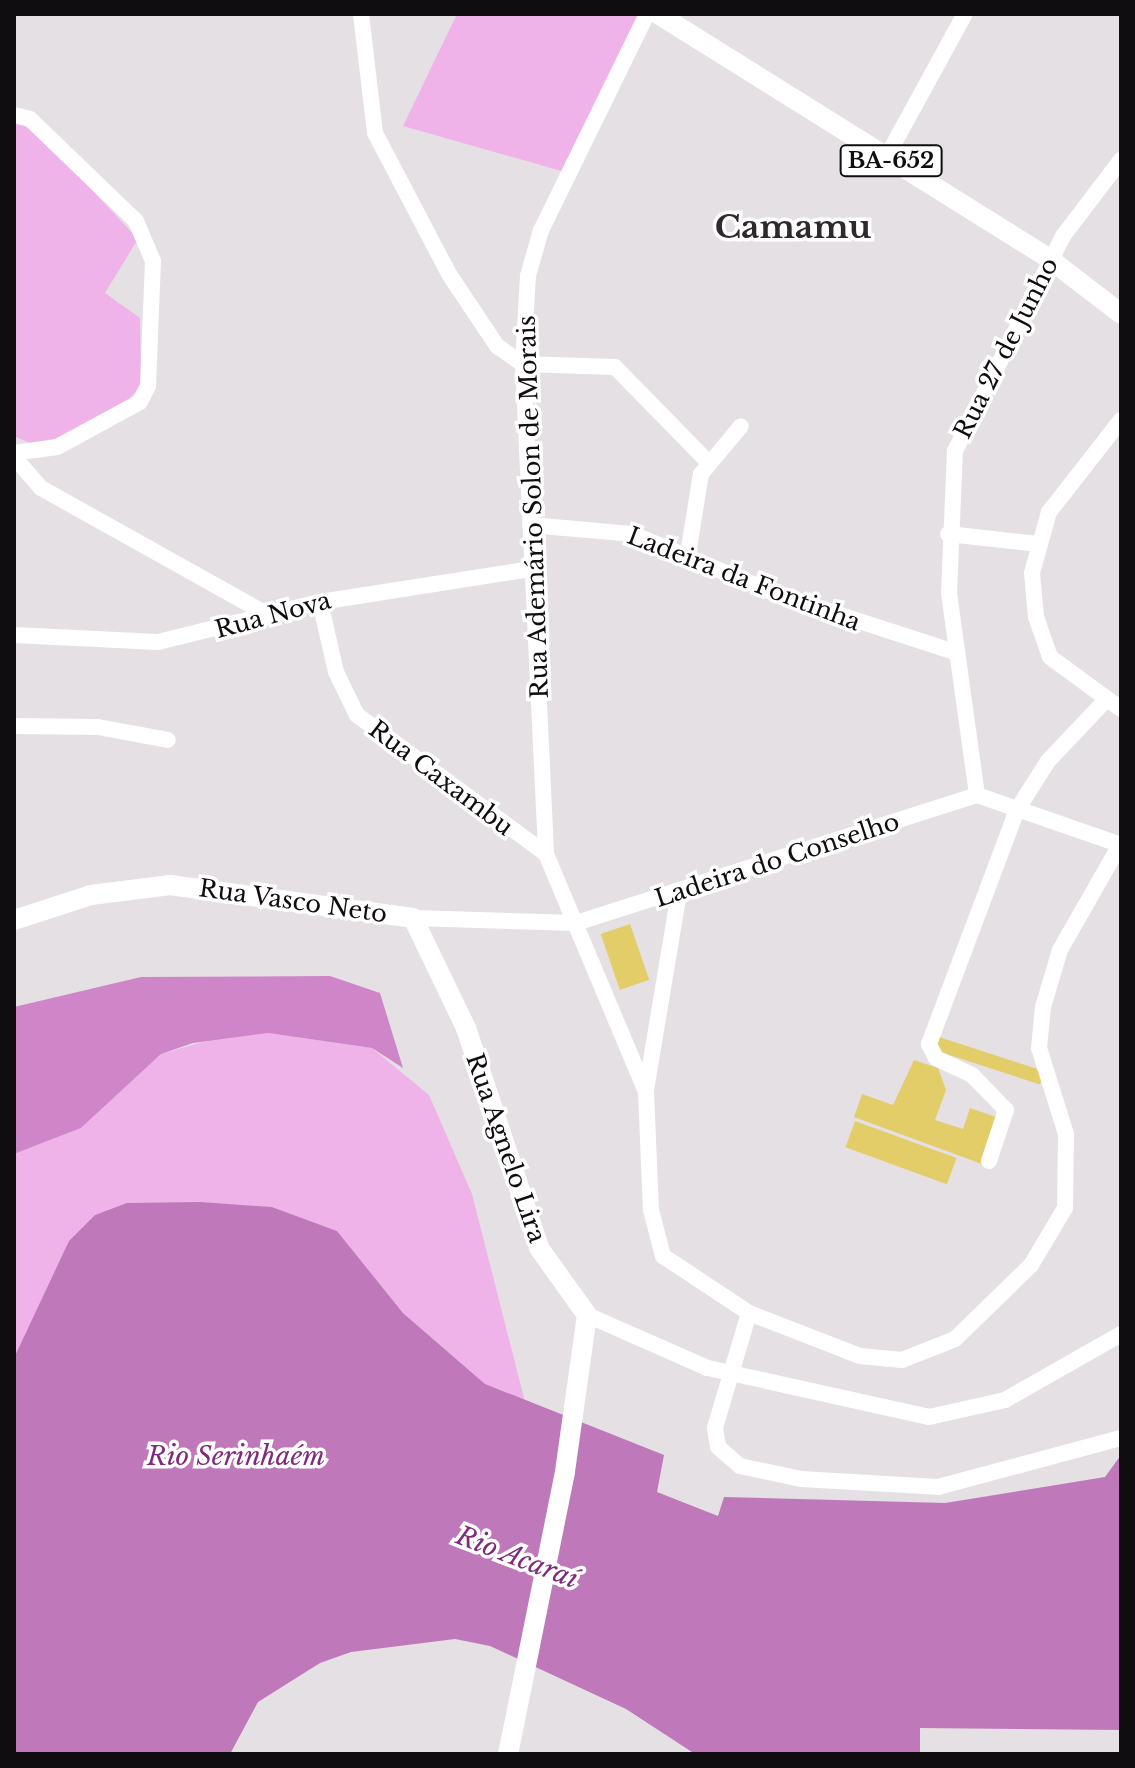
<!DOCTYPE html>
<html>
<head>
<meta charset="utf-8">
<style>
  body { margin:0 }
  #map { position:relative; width:1135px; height:1768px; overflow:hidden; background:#e5e0e4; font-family:"Libre Baskerville",serif }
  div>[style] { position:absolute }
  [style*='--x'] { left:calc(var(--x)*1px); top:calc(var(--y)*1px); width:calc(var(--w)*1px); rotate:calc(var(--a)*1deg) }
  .green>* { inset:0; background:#efb3ea }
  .forest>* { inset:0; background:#ce86c8 }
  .water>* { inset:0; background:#bf78ba }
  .building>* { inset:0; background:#e3cd68; transform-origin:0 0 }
  .minor>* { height:16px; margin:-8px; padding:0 8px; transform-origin:8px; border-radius:8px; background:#fff }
  .major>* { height:20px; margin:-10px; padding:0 10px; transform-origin:10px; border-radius:10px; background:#fff }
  span { translate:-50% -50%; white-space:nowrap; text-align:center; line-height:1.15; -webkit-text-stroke:7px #fff; paint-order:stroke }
  .shield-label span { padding:2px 6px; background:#fff; border:2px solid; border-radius:6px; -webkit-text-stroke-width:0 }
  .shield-label { font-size:22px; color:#0f0d0f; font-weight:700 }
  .street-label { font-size:24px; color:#0f0d0f }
  .water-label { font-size:26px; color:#802a7c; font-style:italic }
  .district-label { font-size:32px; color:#2d292c; font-weight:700 }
  .frame { position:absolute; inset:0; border:16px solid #0f0d0f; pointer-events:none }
</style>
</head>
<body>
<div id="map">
  <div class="green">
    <div style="clip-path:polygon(457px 14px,639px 14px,565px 172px,403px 126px)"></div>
    <div style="clip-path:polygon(14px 124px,31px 125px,138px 239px,105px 293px,140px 318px,141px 385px,119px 412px,43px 449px,14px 436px)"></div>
    <div style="clip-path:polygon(268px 1033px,372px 1048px,429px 1095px,472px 1194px,525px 1402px,485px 1384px,403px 1313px,337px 1231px,272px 1207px,127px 1203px,14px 1358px,14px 1154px,81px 1128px,161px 1054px,227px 1035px)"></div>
  </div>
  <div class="forest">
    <div style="clip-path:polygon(330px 976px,380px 993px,403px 1068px,372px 1048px,268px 1033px,193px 1043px,161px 1054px,81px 1128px,14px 1154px,14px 1007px,141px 977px)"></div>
  </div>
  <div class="water">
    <div style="clip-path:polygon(200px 1202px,272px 1207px,337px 1231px,403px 1313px,485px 1384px,664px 1455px,657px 1492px,718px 1516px,724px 1497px,945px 1503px,1105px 1477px,1121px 1455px,1121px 1730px,920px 1728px,920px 1754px,695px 1754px,626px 1709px,490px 1646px,455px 1639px,351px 1652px,320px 1663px,258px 1702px,230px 1754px,14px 1754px,14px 1358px,69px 1241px,95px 1215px,127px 1203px)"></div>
  </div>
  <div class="building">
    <div style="left:630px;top:924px;width:59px;height:31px;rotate:71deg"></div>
    <div style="left:936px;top:1036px;width:114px;height:14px;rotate:18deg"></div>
    <div style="clip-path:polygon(914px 1060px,938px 1068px,946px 1090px,935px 1120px,963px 1129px,970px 1108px,999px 1118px,982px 1164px,854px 1117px,862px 1094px,893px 1105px)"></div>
    <div style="left:855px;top:1121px;width:108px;height:28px;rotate:20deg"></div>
  </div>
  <div class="minor">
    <div style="--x:361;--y:14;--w:120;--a:83.3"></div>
    <div style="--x:375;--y:133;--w:159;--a:62.3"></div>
    <div style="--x:449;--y:274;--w:87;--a:56.3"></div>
    <div style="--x:497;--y:346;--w:32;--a:35"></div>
    <div style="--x:523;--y:364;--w:92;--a:1.9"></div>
    <div style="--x:615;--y:367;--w:134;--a:45.6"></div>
    <div style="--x:647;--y:14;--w:241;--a:116.1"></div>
    <div style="--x:541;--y:230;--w:48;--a:105.8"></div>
    <div style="--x:528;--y:276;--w:88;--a:93.3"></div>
    <div style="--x:523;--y:364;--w:491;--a:87.3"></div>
    <div style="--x:546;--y:854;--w:258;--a:67.2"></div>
    <div style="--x:646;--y:1092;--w:118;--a:87.6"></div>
    <div style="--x:651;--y:1210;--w:48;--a:75.4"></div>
    <div style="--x:663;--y:1256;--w:103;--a:33.5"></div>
    <div style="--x:749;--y:1313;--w:119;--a:21.2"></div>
    <div style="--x:860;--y:1356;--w:42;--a:5.4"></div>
    <div style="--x:902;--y:1360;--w:57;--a:-21.6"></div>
    <div style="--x:955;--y:1339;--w:106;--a:-44.2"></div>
    <div style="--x:1031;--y:1265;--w:66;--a:-59.2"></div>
    <div style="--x:1065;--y:1208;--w:74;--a:-89.2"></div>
    <div style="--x:1066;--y:1134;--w:90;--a:-107.4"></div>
    <div style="--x:1039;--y:1048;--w:41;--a:-84.4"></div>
    <div style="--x:1043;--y:1007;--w:59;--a:-73.4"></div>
    <div style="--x:1060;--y:950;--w:121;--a:-60.3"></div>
    <div style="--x:14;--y:115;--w:16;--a:14"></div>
    <div style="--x:30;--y:119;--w:147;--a:43.9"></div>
    <div style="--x:136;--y:221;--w:43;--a:67"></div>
    <div style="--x:153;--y:261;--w:125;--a:92.3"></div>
    <div style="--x:148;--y:386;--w:18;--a:117"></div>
    <div style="--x:140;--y:402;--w:94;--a:151.5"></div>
    <div style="--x:57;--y:447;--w:43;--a:172.1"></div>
    <div style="--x:886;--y:158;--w:164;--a:-61.3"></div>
    <div style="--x:1121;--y:420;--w:117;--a:128"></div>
    <div style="--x:1049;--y:512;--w:63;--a:105.6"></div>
    <div style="--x:1032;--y:573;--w:44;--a:84.8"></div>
    <div style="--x:1036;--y:617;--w:42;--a:70.7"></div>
    <div style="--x:1050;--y:657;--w:88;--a:36.2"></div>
    <div style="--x:14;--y:457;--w:41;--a:48.9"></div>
    <div style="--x:41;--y:488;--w:258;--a:29.2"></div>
    <div style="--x:530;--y:525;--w:102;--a:5"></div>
    <div style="--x:632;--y:534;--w:162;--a:22.5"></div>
    <div style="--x:782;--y:596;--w:181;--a:18"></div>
    <div style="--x:948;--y:534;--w:91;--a:6.3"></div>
    <div style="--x:687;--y:560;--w:87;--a:-80.8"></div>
    <div style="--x:701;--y:474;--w:62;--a:-50.2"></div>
    <div style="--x:320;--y:602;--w:72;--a:77.1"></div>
    <div style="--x:336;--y:672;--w:48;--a:64"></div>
    <div style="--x:357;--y:715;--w:235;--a:36.3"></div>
    <div style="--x:14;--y:635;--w:144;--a:2.8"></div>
    <div style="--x:158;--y:642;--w:167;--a:-13.9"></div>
    <div style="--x:320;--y:602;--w:214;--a:-8.9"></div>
    <div style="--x:14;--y:726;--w:84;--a:0.7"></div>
    <div style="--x:98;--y:727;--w:71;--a:10.5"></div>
    <div style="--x:977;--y:795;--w:204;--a:-97.9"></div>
    <div style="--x:949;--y:593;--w:142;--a:-87.6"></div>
    <div style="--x:955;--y:451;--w:241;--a:-63.3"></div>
    <div style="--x:1063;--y:236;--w:96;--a:-52.7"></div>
    <div style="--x:413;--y:918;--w:163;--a:1.8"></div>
    <div style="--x:576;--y:923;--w:421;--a:-17.7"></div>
    <div style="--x:977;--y:795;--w:152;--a:19.1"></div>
    <div style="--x:646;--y:1090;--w:200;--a:-80.5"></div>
    <div style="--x:989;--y:1161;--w:54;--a:-71.6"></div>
    <div style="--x:1006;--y:1110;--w:49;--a:-134.2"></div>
    <div style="--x:972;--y:1075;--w:40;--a:-155"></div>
    <div style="--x:936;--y:1058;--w:16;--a:-117"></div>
    <div style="--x:929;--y:1044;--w:250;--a:-69.4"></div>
    <div style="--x:1017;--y:810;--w:58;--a:-57.7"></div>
    <div style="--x:1048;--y:761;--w:83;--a:-46.5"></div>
    <div style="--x:749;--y:1313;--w:120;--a:106.5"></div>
    <div style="--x:715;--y:1428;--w:19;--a:81"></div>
    <div style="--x:718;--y:1447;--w:29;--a:41"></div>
    <div style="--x:740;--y:1466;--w:62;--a:12"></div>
    <div style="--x:801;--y:1479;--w:137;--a:3.3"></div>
    <div style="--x:938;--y:1487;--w:189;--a:-15"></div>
    <div style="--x:587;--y:1315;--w:132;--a:23.7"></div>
    <div style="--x:708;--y:1368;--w:226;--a:12.5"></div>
    <div style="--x:929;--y:1417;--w:78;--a:-12.6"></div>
    <div style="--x:1005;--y:1400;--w:133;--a:-29.6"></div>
  </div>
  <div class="major">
    <div style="--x:658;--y:14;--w:464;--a:32"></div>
    <div style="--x:1051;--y:260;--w:88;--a:37.6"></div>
    <div style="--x:14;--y:920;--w:81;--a:-18"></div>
    <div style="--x:91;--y:895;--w:80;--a:-7.2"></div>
    <div style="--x:170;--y:885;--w:245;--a:7.7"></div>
    <div style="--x:413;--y:918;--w:122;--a:64.3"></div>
    <div style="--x:466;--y:1028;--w:232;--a:71.6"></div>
    <div style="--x:539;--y:1248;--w:82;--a:54.4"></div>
    <div style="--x:587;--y:1315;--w:159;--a:98"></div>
    <div style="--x:565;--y:1472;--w:288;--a:101.4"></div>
  </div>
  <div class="shield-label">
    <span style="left:891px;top:161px">BA-652</span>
  </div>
  <div class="street-label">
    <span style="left:1006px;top:348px;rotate:-63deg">Rua 27 de Junho</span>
    <span style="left:533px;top:507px;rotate:-92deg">Rua Ademário Solon de Morais</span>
    <span style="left:744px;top:579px;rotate:21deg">Ladeira da Fontinha</span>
    <span style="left:273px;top:615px;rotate:-15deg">Rua Nova</span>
    <span style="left:441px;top:778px;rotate:37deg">Rua Caxambu</span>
    <span style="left:777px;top:860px;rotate:-18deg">Ladeira do Conselho</span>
    <span style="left:293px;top:901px;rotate:8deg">Rua Vasco Neto</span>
    <span style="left:506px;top:1148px;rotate:71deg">Rua Agnelo Lira</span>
  </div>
  <div class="water-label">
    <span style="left:236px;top:1457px">Rio Serinhaém</span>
    <span style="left:517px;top:1558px;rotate:21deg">Rio Acaraí</span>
  </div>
  <div class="district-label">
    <span style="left:793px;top:227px">Camamu</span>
  </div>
  <div class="frame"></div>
</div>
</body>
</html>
